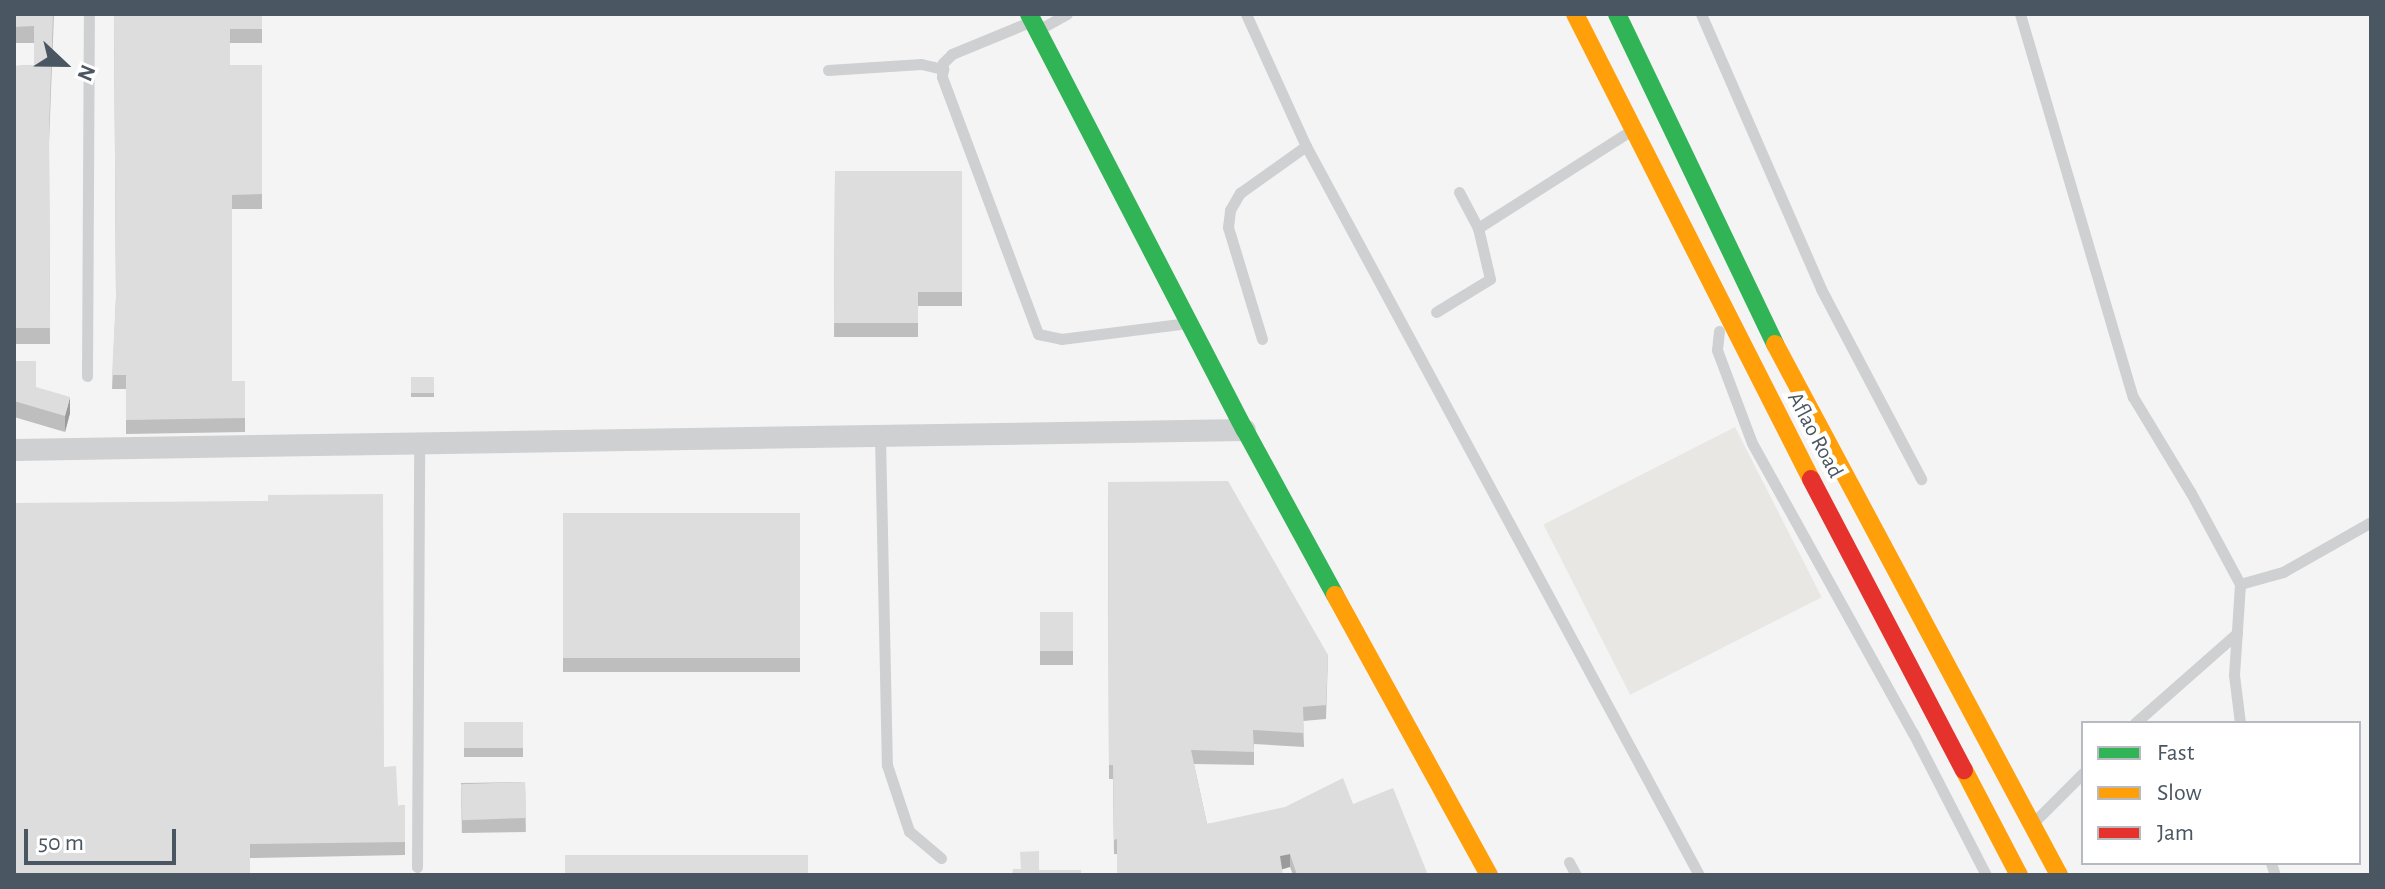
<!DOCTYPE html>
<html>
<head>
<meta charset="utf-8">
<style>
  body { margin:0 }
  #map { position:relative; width:2385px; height:889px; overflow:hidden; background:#f4f4f4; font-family:"Alegreya Sans",sans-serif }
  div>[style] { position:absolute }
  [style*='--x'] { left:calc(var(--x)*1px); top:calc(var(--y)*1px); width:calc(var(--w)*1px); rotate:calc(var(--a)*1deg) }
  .commercial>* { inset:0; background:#e8e7e3; transform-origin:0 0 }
  .lane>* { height:11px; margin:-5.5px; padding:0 5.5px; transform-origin:5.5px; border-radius:5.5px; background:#ced0d2 }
  .street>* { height:22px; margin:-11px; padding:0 11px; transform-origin:11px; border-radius:11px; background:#ced0d2 }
  .fast>* { height:18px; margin:-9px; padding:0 9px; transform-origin:9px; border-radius:9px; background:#30b455 }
  .slow>* { height:18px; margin:-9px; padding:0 9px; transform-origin:9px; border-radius:9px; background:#ff9f0a }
  .jam>* { height:18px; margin:-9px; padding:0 9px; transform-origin:9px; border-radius:9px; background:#e5322d }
  .wall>* { inset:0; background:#bebebf; transform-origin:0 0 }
  .shaded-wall>* { inset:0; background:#9b9b9b }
  .building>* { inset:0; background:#ddddde; transform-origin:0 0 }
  span { translate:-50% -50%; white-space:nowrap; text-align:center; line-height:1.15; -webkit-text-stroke:8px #fff; paint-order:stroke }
  .street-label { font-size:22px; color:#4a5661 }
  .frame { position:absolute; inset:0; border:16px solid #4a5661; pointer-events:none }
  .legend { position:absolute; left:2081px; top:721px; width:280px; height:144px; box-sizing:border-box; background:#fff; border:2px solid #b7bbc0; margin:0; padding:10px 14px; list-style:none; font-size:24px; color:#4a5661 }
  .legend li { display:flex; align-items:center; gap:16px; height:40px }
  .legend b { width:40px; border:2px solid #b7bbc0 }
  .north { position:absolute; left:24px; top:24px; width:80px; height:80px; -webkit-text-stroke:6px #fff; paint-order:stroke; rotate:112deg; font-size:22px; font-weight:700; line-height:32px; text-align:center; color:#4a5661 }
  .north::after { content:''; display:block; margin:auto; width:28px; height:36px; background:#4a5661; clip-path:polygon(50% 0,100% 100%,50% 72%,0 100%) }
  .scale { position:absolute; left:24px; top:829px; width:152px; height:36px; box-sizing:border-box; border:4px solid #4a5661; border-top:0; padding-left:10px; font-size:24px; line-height:28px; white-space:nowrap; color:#4a5661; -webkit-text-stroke:6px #fff; paint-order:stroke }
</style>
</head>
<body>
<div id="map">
  <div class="commercial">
    <div style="left:1735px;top:427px;width:191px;height:215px;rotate:63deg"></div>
  </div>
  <div class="lane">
    <div style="--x:1246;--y:14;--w:145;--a:65.6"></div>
    <div style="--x:1306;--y:146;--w:828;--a:61.67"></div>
    <div style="--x:1701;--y:14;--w:300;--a:66.4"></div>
    <div style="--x:1821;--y:289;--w:215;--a:62.2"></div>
    <div style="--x:2020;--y:14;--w:399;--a:73.6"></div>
    <div style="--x:2133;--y:397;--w:112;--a:58.9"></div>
    <div style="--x:2191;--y:493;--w:103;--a:61.7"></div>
    <div style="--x:2240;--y:584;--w:45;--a:-15.6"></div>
    <div style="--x:2283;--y:572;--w:101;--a:-29.6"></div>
    <div style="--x:1032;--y:21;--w:87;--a:157.6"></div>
    <div style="--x:952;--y:54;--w:13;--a:135"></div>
    <div style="--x:943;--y:63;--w:14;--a:94"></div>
    <div style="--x:942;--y:77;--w:274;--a:69.5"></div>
    <div style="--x:1038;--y:334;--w:24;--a:12"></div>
    <div style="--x:1061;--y:339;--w:128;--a:-7.2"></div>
    <div style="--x:1038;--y:30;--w:33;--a:-29"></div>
    <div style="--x:828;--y:70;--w:93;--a:-3.7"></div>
    <div style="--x:921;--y:64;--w:23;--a:13"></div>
    <div style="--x:1459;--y:192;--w:41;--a:62.2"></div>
    <div style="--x:1436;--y:312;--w:63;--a:-31.4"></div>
    <div style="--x:1490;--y:279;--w:52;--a:-103.2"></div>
    <div style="--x:1478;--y:228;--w:177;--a:-32.5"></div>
    <div style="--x:1719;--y:331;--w:19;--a:96"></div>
    <div style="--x:1717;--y:350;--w:99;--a:69.4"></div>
    <div style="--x:1752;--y:443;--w:332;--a:61"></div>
    <div style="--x:1913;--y:733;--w:160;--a:62.8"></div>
    <div style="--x:1262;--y:339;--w:117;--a:-106.9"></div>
    <div style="--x:1228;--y:227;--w:17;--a:-83"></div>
    <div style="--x:1230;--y:210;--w:20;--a:-60"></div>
    <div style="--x:1240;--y:193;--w:81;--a:-35.5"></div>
    <div style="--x:87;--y:376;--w:362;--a:-89.7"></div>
    <div style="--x:880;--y:436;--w:329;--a:88.8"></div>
    <div style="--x:887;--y:765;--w:70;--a:71.6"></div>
    <div style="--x:909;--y:831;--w:42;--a:40.2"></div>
    <div style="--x:2135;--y:723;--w:136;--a:-41.4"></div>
    <div style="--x:2240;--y:723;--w:48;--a:-97.1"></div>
    <div style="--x:2234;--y:675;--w:91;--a:-86.2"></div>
    <div style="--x:2038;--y:818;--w:64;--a:-45"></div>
    <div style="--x:1569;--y:862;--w:15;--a:62"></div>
    <div style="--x:2271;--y:863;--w:13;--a:72"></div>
    <div style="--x:417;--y:867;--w:424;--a:-89.7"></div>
  </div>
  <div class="street">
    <div style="--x:14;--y:450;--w:1231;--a:-0.93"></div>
  </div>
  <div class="fast">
    <div style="--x:1029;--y:14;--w:469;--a:62.6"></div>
    <div style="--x:1245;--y:430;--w:188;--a:61.4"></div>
    <div style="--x:1617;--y:14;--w:366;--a:64.4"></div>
  </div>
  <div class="slow">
    <div style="--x:1575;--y:14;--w:521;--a:63.09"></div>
    <div style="--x:1775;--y:344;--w:602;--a:61.86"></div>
    <div style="--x:1335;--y:595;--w:320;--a:61.2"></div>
    <div style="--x:1964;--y:770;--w:119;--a:62.4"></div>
  </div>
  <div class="jam">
    <div style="--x:1811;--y:479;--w:329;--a:62.3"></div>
  </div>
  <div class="wall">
    <div style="clip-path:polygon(14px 14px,54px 14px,49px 143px,50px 344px,14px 344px,14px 66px,34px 65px,34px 43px,14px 43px)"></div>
    <div style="clip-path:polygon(114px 14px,262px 14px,262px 43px,230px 43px,230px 65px,262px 65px,262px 209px,232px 209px,232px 381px,245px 381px,245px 432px,126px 434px,126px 389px,112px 389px,116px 298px)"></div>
    <div style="clip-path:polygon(835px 171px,962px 171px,962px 306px,918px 306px,918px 337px,834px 337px)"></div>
    <div style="clip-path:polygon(14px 361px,36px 387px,70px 413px,65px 432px,14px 417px)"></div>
    <div style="left:434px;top:377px;width:20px;height:23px;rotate:90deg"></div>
    <div style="clip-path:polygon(1108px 482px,1328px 655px,1326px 719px,1303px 721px,1304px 747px,1254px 744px,1254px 765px,1194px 764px,1207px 824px,1353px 804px,1428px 875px,1293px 875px,1290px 867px,1114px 854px,1113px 779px,1109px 779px)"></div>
    <div style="left:800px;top:513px;width:159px;height:237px;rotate:90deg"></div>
    <div style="left:1040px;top:612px;width:33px;height:53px"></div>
    <div style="left:464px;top:722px;width:59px;height:35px"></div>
    <div style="clip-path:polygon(384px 767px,398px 806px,405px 805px,405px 855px,250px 858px,14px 875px)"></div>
    <div style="left:525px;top:782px;width:50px;height:64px;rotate:89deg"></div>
  </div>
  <div class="shaded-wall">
    <div style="clip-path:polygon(70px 397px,70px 413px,65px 432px,65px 416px)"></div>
    <div style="clip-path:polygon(1290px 854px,1290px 867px,1280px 870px,1280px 856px)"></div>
  </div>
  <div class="building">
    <div style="clip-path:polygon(14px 14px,53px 14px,49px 128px,50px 328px,14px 328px,14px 66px,34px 65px,34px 26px,14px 27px)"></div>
    <div style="clip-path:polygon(114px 14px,262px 14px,262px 29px,230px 29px,230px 65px,262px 65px,262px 194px,232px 195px,232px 381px,245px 381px,245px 418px,126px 420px,126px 375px,112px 375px,116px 296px)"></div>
    <div style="clip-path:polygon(835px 171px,962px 171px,962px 292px,918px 292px,918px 323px,834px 323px)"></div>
    <div style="clip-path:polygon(14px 361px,36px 361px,36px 387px,70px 397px,65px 416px,14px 401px)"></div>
    <div style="left:434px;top:377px;width:16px;height:23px;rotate:90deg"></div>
    <div style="clip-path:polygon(1228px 481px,1328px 655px,1326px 705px,1303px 707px,1304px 733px,1253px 730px,1254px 752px,1191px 750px,1207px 824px,1285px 807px,1343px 778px,1353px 804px,1393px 788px,1428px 875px,1297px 875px,1290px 854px,1280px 856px,1283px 875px,1117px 875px,1117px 839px,1114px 840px,1113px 765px,1109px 765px,1108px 482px)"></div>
    <div style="clip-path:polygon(383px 494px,384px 767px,396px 766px,398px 806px,405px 805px,405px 842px,250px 844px,250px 875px,14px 875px,14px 503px,268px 501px,268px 495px)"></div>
    <div style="left:800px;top:513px;width:145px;height:237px;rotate:90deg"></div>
    <div style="left:1040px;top:612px;width:33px;height:39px"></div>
    <div style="left:464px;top:722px;width:59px;height:26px"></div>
    <div style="left:525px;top:782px;width:36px;height:64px;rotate:88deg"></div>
    <div style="clip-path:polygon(1039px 851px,1039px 870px,1081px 870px,1081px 875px,1012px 875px,1013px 869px,1021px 869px,1020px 852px)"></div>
    <div style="left:808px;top:855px;width:20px;height:243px;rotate:90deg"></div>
  </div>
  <div class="street-label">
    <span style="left:1815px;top:435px;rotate:62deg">Aflao Road</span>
  </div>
  <div class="frame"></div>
  <ul class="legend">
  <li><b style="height:10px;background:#30b455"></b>Fast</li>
  <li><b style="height:10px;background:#ff9f0a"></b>Slow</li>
  <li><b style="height:10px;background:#e5322d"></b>Jam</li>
  </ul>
  <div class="north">N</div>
  <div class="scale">50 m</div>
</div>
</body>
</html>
